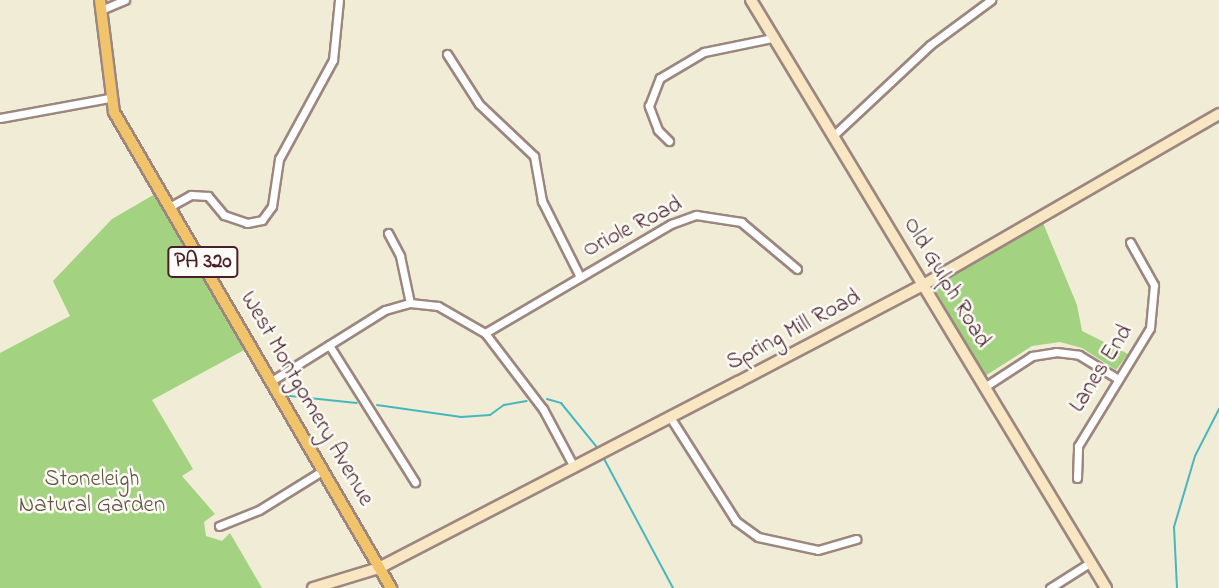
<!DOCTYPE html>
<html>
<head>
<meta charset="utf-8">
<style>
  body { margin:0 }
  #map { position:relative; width:1219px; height:588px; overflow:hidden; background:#f0ecd5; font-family:"Indie Flower",sans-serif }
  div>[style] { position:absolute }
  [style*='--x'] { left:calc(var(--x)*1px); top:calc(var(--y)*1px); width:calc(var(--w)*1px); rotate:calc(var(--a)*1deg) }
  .green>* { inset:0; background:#a3d280 }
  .stream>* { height:2px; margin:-1px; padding:0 1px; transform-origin:1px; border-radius:1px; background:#47b7be }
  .roads { filter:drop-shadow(2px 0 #9d8680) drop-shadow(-2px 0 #9d8680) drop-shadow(0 2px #9d8680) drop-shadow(0 -2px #9d8680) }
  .street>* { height:7px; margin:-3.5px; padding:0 3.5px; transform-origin:3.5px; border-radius:3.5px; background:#fff }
  .secondary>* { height:10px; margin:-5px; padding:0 5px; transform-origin:5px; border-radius:5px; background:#f9e7c3 }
  .primary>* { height:10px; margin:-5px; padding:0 5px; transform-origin:5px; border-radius:5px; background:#f1c36a }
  span { translate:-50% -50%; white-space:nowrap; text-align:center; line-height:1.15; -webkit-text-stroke:5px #fdfcf7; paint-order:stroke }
  .shield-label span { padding:2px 5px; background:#fdfcf7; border:2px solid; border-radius:5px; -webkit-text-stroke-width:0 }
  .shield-label { font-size:21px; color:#4a1f2b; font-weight:700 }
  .street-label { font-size:23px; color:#4a1f2b }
  .park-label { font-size:23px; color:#655544 }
</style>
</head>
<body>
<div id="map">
  <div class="green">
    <div style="clip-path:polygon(155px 194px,246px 349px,152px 400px,193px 469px,182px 476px,215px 514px,204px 522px,206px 536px,222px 541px,230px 533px,262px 588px,0 588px,0 353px,70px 316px,53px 281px,112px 219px)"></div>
    <div style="clip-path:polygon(1043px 223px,1077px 305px,1082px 331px,1128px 354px,1116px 370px,1082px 348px,1060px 342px,1032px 346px,985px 376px,933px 286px)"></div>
  </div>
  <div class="stream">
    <div style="--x:290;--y:396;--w:67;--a:6"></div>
    <div style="--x:547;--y:399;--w:15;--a:16"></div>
    <div style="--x:561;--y:403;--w:62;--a:50.9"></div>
    <div style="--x:377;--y:405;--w:85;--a:8.1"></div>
    <div style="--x:461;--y:417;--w:29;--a:-4"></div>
    <div style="--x:490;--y:415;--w:17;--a:-36"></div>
    <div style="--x:504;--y:405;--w:23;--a:-10"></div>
    <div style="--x:602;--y:455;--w:151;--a:61.9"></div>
    <div style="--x:1177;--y:588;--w:61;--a:-92.8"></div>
    <div style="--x:1174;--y:527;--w:74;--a:-73.5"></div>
    <div style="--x:1195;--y:456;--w:53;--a:-62.9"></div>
  </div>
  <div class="roads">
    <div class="street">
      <div style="--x:101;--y:10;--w:26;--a:-23"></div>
      <div style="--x:447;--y:54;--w:59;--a:57.4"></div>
      <div style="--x:479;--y:104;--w:76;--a:43.4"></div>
      <div style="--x:534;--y:156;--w:46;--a:79.9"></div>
      <div style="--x:542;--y:201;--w:85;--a:63.4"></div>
      <div style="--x:0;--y:118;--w:111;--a:-10.4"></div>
      <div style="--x:835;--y:134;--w:130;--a:-43.1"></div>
      <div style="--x:930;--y:45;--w:76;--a:-36.4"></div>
      <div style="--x:669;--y:141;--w:16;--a:-135"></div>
      <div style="--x:658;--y:130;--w:26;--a:-111"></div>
      <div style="--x:649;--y:106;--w:30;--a:-69"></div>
      <div style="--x:660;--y:78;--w:51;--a:-30.6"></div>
      <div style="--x:704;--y:52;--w:69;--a:-11.6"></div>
      <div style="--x:171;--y:206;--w:23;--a:-29"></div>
      <div style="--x:191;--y:195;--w:17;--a:3"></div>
      <div style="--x:208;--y:196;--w:25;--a:50"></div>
      <div style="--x:224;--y:215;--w:24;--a:19"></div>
      <div style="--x:247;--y:223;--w:15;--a:-11"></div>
      <div style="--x:262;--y:220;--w:17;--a:-54"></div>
      <div style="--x:272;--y:206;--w:48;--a:-81.5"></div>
      <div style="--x:279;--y:159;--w:113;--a:-61.4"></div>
      <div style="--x:333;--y:60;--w:60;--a:-84.3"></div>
      <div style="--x:388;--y:233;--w:26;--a:62"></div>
      <div style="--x:400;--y:256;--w:48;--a:78"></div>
      <div style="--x:485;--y:333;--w:216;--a:-30.4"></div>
      <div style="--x:671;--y:224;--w:27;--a:-20"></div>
      <div style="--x:696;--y:215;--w:46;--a:8.8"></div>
      <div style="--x:741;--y:222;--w:73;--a:40"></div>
      <div style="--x:329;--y:345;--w:162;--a:57.9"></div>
      <div style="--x:273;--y:380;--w:132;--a:-32"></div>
      <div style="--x:385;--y:310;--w:26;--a:-16"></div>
      <div style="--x:410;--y:303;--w:28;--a:6"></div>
      <div style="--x:438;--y:306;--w:54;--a:29.9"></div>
      <div style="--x:485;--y:333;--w:96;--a:52.7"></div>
      <div style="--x:543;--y:409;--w:66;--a:61.9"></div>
      <div style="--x:986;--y:386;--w:55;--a:-33.1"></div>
      <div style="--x:1032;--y:356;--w:24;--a:-9"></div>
      <div style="--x:1056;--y:352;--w:23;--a:7"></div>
      <div style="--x:1079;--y:355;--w:46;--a:31.6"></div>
      <div style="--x:670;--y:417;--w:123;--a:57.6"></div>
      <div style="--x:736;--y:521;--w:27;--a:36"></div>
      <div style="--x:758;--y:537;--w:61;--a:12.2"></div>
      <div style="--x:818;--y:550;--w:40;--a:-16"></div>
      <div style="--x:1077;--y:478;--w:32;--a:-88"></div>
      <div style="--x:1078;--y:446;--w:138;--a:-58.6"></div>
      <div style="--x:1150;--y:328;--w:43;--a:-84.7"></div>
      <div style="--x:1154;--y:285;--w:49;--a:-119.2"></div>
      <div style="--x:219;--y:526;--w:43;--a:-21.8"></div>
      <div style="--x:259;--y:510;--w:74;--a:-31.8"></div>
      <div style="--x:1050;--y:588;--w:49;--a:-32.4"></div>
    </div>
    <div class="secondary">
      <div style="--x:751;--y:0;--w:687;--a:58.88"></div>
      <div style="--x:313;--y:588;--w:69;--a:-16.9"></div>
      <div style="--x:379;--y:568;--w:404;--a:-27.4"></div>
      <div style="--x:738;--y:382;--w:209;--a:-27.7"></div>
      <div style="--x:923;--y:285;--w:342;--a:-30"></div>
    </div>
    <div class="primary">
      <div style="--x:100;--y:0;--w:113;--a:82.9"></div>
      <div style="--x:114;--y:112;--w:551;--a:59.8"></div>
    </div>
  </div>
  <div class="shield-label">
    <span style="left:203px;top:262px">PA 320</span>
  </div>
  <div class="street-label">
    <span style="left:633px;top:228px;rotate:-27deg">Oriole Road</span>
    <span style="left:946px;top:283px;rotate:59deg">Old Gulph Road</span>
    <span style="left:794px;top:331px;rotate:-28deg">Spring Mill Road</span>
    <span style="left:1102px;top:369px;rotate:-58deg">Lanes End</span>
    <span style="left:306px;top:399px;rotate:60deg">West Montgomery Avenue</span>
  </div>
  <div class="park-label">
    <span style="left:92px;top:493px">Stoneleigh<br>Natural Garden</span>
  </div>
</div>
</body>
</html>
